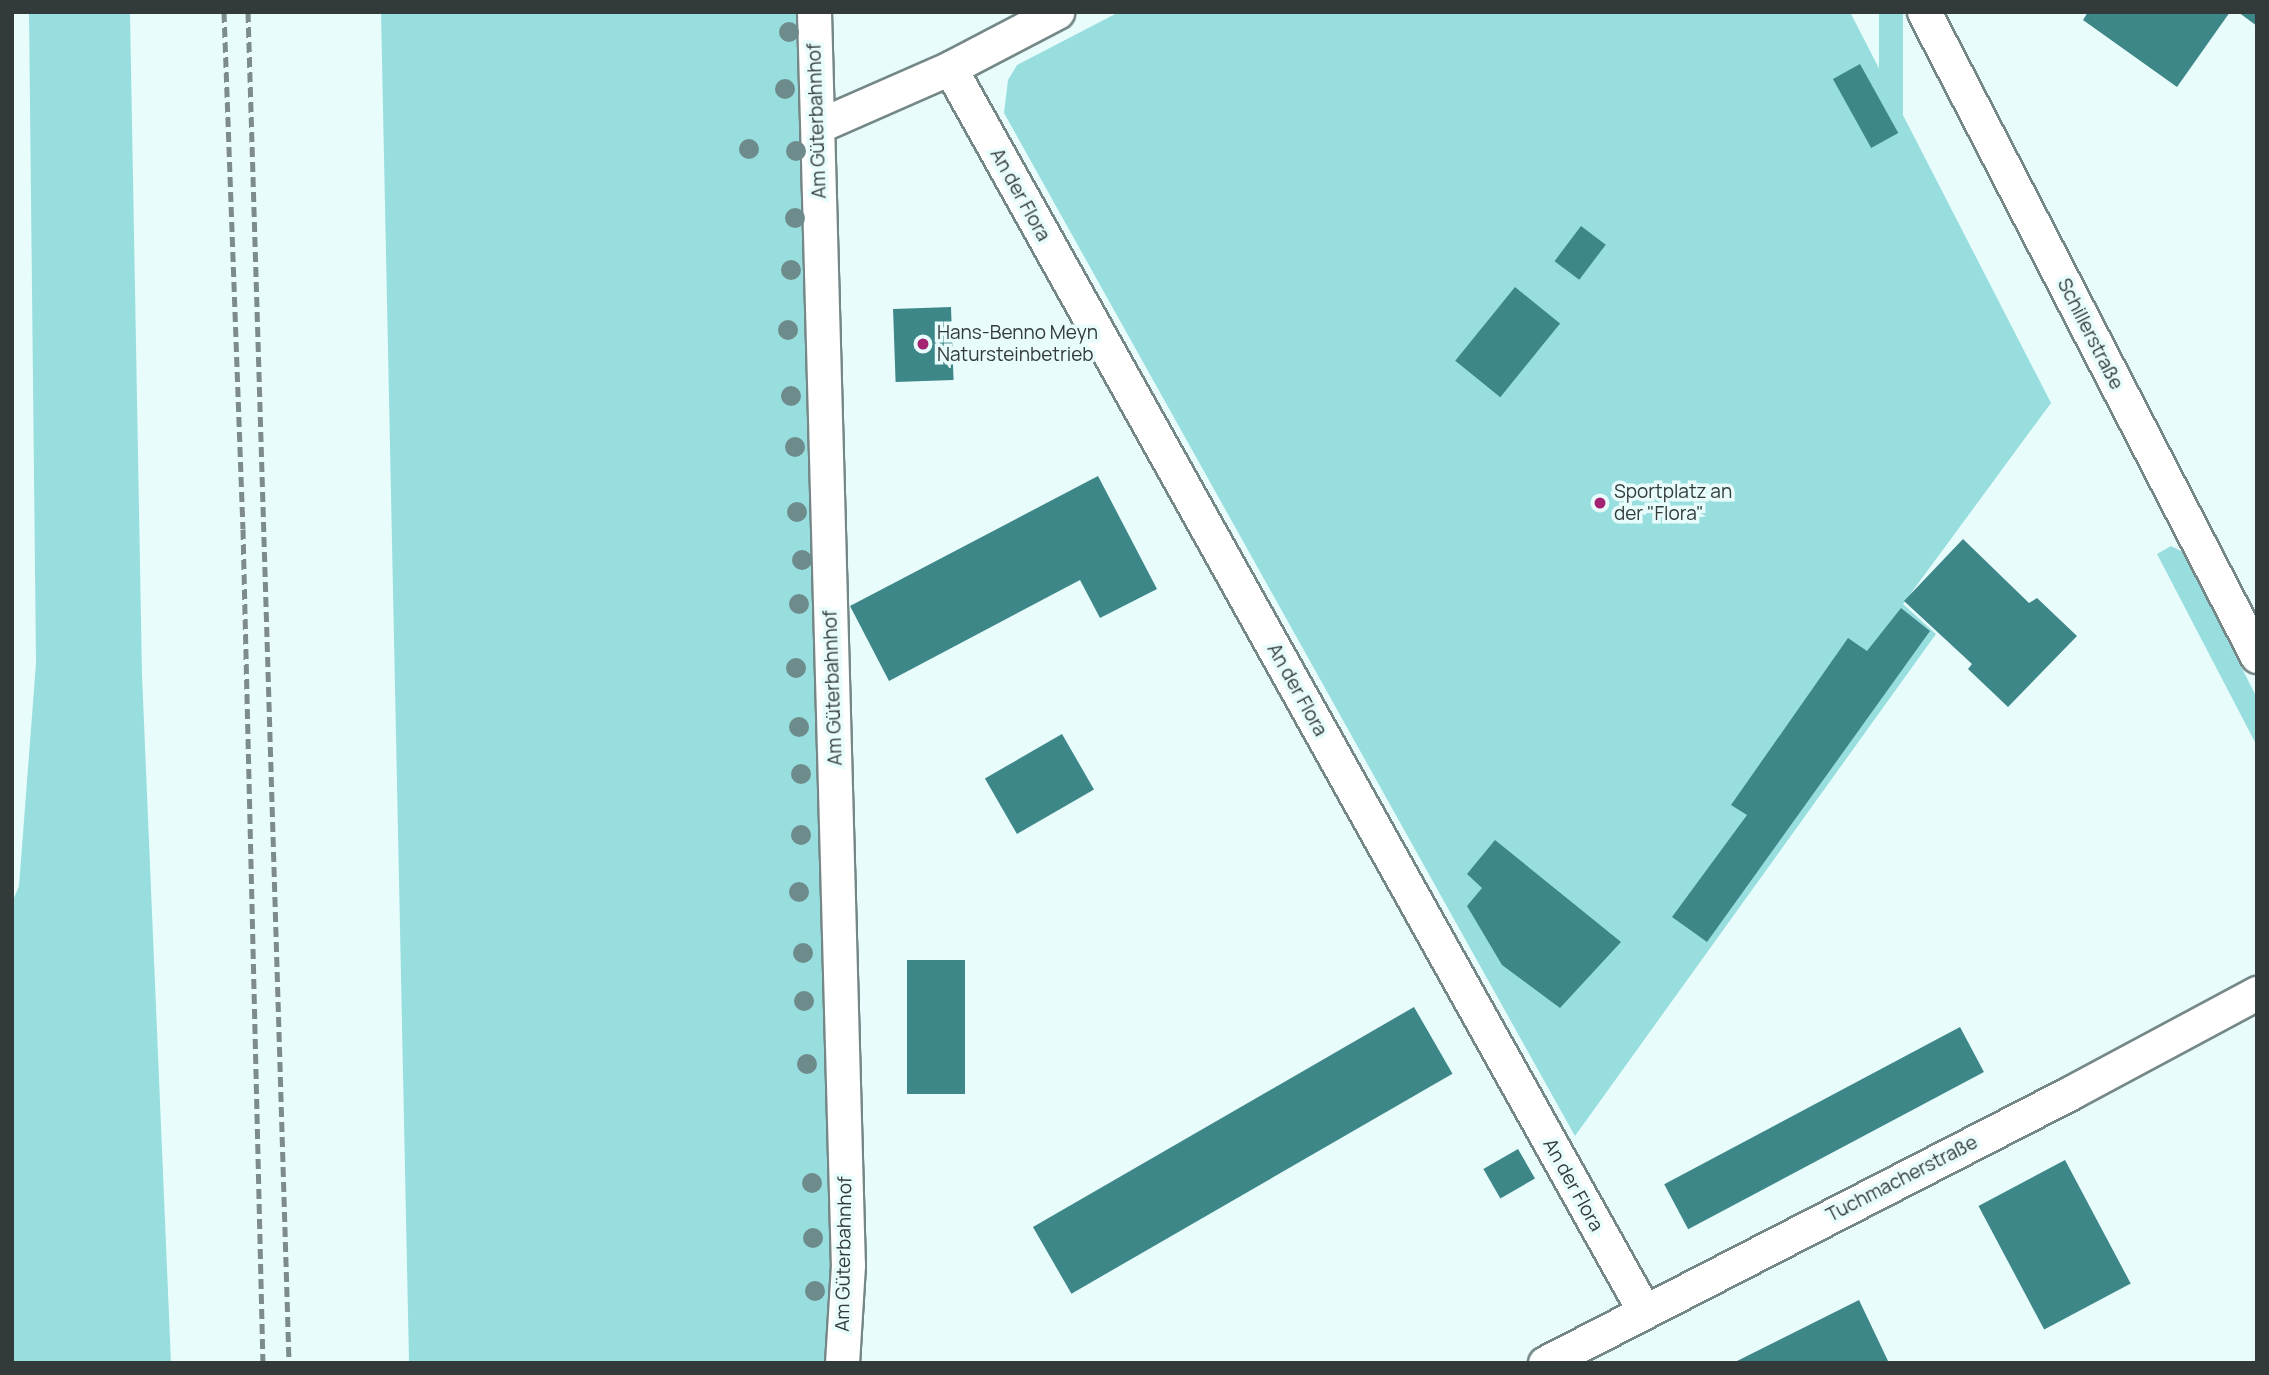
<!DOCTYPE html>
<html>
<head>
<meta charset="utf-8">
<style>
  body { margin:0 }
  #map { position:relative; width:2269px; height:1375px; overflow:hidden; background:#e8fcfc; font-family:Manrope,sans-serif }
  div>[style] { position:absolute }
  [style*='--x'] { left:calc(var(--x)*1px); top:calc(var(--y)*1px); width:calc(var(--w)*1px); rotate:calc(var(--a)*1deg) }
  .green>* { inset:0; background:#99dedf; transform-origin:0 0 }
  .building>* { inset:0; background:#3e8789; transform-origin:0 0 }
  .roads { filter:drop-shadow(2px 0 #758787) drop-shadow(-2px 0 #758787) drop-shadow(0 2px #758787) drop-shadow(0 -2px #758787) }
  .street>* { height:33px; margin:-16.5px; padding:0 16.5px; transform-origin:16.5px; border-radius:16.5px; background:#fff }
  .rail>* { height:5px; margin-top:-2.5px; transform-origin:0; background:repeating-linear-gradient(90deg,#7e8b8b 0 10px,transparent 0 15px) }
  .trees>* { width:20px; height:20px; margin:-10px; border-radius:50%; background:#6e8b8c }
  .dots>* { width:19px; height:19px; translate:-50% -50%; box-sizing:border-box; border:4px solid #e8fcfc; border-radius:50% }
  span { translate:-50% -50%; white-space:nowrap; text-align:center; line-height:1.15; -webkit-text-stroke:7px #e8fcfc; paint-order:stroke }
  .street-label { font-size:19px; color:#323a3a }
  .poi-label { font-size:19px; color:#323a3a }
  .left { translate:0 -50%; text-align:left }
  .frame { position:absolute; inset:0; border:14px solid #323a3a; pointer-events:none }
</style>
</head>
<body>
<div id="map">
  <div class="green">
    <div style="clip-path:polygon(29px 12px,130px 12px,142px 675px,171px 1363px,12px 1363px,12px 903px,19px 886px,36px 663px)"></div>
    <div style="clip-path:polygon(381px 12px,796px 12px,805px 112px,833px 1332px,829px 1363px,409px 1363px)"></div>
    <div style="clip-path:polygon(1119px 12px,1850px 12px,2051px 403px,1903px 604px,1936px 634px,1575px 1136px,1004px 113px,1008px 80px,1017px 65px)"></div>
    <div style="left:1879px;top:12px;width:24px;height:398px"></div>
    <div style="clip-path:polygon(2171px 546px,2183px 552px,2257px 698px,2257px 746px,2157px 554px)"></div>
  </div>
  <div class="building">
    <div style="clip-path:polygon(2088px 12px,2230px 12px,2177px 87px,2083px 20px)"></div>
    <div style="clip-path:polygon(2238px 12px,2257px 12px,2257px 26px)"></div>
    <div style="left:1860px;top:64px;width:79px;height:31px;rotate:61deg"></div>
    <div style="left:1581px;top:226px;width:31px;height:44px;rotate:37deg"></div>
    <div style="left:1515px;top:287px;width:58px;height:95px;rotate:39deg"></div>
    <div style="left:951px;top:307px;width:73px;height:58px;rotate:88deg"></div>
    <div style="clip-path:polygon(1098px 476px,1157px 589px,1100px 618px,1080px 580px,889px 681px,850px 606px)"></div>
    <div style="clip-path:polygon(1963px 539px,2029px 603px,2037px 598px,2077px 636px,2008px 707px,1968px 669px,1972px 664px,1904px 601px)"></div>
    <div style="clip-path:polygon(1901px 608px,1930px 631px,1707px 942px,1672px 917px,1747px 815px,1731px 805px,1848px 638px,1867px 651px)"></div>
    <div style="left:1062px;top:734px;width:64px;height:89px;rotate:60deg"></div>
    <div style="clip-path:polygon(1495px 840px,1621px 942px,1560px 1008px,1502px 965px,1467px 906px,1482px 888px,1467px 874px)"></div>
    <div style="left:907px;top:960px;width:58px;height:134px"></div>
    <div style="left:1414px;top:1007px;width:77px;height:440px;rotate:60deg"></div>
    <div style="left:1960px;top:1027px;width:51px;height:335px;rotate:62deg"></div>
    <div style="left:1518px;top:1149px;width:34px;height:40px;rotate:60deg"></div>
    <div style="left:2065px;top:1160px;width:140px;height:98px;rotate:62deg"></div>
    <div style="clip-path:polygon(1859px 1300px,1889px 1363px,1733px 1363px)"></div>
  </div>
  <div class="roads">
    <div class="street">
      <div style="--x:814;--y:12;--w:1253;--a:88.45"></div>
      <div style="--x:848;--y:1265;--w:98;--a:93.5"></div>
      <div style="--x:1924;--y:12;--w:725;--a:62.66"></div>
      <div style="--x:950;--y:68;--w:1424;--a:60.82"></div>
      <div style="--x:818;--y:126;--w:144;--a:-23.7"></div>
      <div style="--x:950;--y:68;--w:121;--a:-27.6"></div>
      <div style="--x:1545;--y:1363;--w:593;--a:-27.21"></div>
      <div style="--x:2072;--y:1092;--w:210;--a:-28.2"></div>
    </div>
  </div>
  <div class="rail">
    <div style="--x:224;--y:12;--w:517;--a:87.9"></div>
    <div style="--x:243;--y:529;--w:834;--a:88.63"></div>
    <div style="--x:248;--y:12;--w:1352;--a:88.26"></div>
  </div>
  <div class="trees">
    <div style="left:789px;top:32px"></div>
    <div style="left:785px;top:89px"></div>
    <div style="left:749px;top:149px"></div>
    <div style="left:796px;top:151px"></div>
    <div style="left:795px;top:218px"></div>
    <div style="left:791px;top:270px"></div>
    <div style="left:788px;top:330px"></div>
    <div style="left:791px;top:396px"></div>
    <div style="left:795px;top:447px"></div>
    <div style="left:797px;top:512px"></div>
    <div style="left:802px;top:560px"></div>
    <div style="left:799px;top:604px"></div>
    <div style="left:796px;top:668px"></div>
    <div style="left:799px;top:727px"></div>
    <div style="left:801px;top:774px"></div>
    <div style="left:801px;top:835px"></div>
    <div style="left:799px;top:892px"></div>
    <div style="left:803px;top:953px"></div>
    <div style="left:804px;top:1001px"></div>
    <div style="left:807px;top:1064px"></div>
    <div style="left:812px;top:1183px"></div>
    <div style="left:813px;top:1238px"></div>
    <div style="left:815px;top:1291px"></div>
  </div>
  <div class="dots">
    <div style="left:923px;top:344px;background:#a32272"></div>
    <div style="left:1600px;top:503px;background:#a32272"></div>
  </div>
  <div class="street-label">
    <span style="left:817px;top:121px;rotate:-92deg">Am Güterbahnhof</span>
    <span style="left:1020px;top:195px;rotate:61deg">An der Flora</span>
    <span style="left:2090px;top:334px;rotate:63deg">Schillerstraße</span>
    <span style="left:833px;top:688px;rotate:-92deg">Am Güterbahnhof</span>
    <span style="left:1297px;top:690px;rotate:61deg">An der Flora</span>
    <span style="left:1902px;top:1179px;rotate:-27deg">Tuchmacherstraße</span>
    <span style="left:1573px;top:1185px;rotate:61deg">An der Flora</span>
    <span style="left:844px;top:1254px;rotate:-89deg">Am Güterbahnhof</span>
  </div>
  <div class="poi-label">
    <span class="left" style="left:937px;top:344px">Hans-Benno Meyn<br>Natursteinbetrieb</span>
    <span class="left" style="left:1614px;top:503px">Sportplatz an<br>der "Flora"</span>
  </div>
  <div class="frame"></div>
</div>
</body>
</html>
